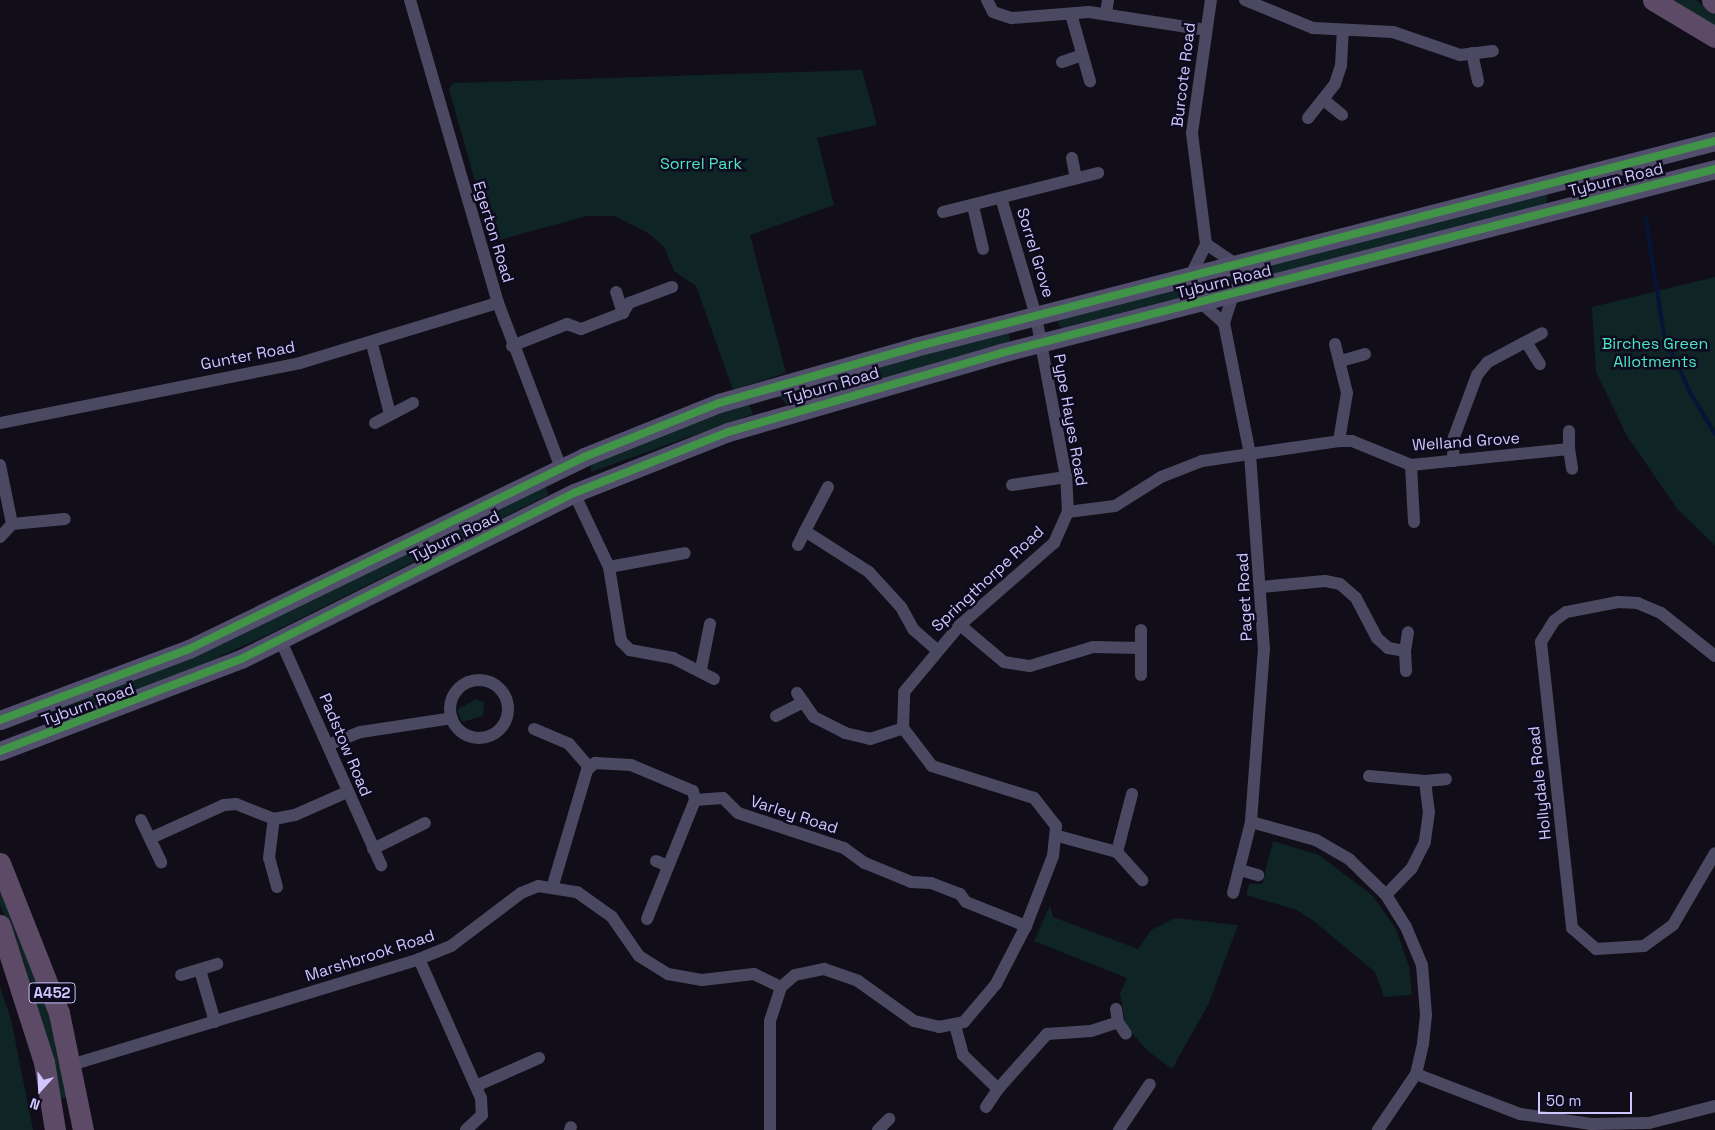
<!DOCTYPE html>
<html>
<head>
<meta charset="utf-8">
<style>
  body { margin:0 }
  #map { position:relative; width:1715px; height:1130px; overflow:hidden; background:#110e19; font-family:"Space Grotesk",sans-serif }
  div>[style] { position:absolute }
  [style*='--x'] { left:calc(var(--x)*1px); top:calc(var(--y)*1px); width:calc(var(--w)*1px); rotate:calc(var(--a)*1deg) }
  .green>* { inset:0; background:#0e2425 }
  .stream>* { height:4px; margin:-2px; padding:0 2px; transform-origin:2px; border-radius:2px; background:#061537 }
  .minor>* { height:12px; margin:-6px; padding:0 6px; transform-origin:6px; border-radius:6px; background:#4b4962 }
  .minor>.ring { margin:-6px; padding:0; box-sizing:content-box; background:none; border:12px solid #4b4962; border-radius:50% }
  .secondary>* { height:19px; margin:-9.5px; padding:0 9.5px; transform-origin:9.5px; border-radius:9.5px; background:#524f6d }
  .trunk>* { height:21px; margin:-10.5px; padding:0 10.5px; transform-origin:10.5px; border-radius:10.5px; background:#5c4a66 }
  .cycleway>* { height:8px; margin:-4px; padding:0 4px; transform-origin:4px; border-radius:4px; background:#419447 }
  span { translate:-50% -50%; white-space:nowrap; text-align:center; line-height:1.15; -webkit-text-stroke:5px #0e0a1d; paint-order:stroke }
  .shield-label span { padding:1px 4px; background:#0e0a1d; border:1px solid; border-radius:4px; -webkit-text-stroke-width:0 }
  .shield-label { font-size:15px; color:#cfc6ff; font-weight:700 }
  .street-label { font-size:16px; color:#cfc6ff }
  .park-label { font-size:16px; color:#4be6c6 }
  .north { position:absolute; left:15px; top:1065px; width:50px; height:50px; -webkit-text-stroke:4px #0e0a1d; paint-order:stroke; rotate:200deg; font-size:14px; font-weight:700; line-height:20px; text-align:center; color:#cfc6ff }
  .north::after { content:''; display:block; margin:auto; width:18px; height:22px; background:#cfc6ff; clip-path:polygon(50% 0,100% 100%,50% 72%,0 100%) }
  .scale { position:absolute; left:1538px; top:1092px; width:94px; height:22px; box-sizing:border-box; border:2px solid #cfc6ff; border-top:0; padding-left:6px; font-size:15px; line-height:18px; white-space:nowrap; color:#cfc6ff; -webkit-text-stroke:4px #0e0a1d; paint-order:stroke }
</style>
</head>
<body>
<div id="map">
  <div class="green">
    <div style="clip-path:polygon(1670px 0,1696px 0,1715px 14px,1715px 27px)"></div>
    <div style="clip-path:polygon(862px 70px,877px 125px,817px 138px,834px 205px,750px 235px,786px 373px,733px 390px,696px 286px,674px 271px,664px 247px,648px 233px,615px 216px,587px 216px,492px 242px,449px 89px,453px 83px)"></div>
    <div style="clip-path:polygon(1544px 190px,1548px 195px,1546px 205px,1061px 328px,1058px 324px,1059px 318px)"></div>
    <div style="clip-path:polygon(1715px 277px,1715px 545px,1678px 510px,1627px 436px,1596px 372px,1592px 307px)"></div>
    <div style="clip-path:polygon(1008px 330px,1010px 342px,787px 405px,781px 398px,766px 397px)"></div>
    <div style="clip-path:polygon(747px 400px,753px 414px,591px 472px,590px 460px)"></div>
    <div style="clip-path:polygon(545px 484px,548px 495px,265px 636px,179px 675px,53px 721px,52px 709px)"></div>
    <div style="clip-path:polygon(476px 699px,484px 702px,483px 716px,462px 722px,457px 710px)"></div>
    <div style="clip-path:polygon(1273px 841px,1319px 855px,1372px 895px,1396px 929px,1409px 966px,1412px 995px,1384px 997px,1375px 972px,1315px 922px,1297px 910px,1246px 895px,1249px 884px,1262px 884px)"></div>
    <div style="clip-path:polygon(0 881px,53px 1018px,69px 1097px,59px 1099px,25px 965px,0 905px)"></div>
    <div style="clip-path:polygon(1050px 906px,1053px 917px,1138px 949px,1151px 930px,1175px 918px,1238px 925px,1208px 1005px,1172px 1069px,1149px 1052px,1126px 1027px,1120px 993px,1127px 978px,1034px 941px)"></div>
    <div style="clip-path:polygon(0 987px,11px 1019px,33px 1130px,0 1130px)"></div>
  </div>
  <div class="stream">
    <div style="--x:1646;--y:219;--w:117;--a:81.2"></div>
    <div style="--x:1664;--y:335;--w:65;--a:65.4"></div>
    <div style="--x:1691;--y:394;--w:47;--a:59"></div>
  </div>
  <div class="minor">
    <div style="--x:410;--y:0;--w:316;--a:73.8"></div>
    <div style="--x:498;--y:303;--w:177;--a:69.1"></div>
    <div style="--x:987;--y:0;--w:13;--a:63"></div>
    <div style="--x:993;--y:12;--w:20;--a:18"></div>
    <div style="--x:1012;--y:18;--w:77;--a:-4.5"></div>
    <div style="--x:1089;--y:12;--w:118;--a:8.7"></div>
    <div style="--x:1245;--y:0;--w:74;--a:22.4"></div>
    <div style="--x:1313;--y:28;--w:80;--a:2.9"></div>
    <div style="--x:1393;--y:32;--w:71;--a:18.9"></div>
    <div style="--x:1460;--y:55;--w:33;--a:-7"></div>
    <div style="--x:1106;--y:13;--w:13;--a:-81"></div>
    <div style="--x:1071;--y:14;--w:70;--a:74.2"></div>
    <div style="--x:1472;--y:53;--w:29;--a:78"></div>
    <div style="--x:1062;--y:62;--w:21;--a:-19"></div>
    <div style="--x:1325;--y:101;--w:22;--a:39"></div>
    <div style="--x:1308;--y:118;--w:43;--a:-51.5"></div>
    <div style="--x:1335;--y:84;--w:19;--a:-72"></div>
    <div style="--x:1341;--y:66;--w:35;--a:-87"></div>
    <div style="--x:1072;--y:158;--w:20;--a:79"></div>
    <div style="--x:973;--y:206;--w:44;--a:76.9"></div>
    <div style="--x:943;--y:212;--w:160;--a:-14.1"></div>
    <div style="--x:1206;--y:244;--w:36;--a:34"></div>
    <div style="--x:1191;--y:275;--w:34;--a:-64"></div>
    <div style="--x:1206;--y:244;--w:112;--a:-97.2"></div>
    <div style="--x:1192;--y:133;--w:134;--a:-81.9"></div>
    <div style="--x:1233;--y:295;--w:29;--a:108"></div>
    <div style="--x:1224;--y:323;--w:134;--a:78.8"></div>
    <div style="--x:1250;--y:454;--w:195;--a:85.9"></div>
    <div style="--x:1264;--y:648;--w:174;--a:94.3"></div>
    <div style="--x:1251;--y:822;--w:73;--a:104.2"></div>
    <div style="--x:1201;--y:303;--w:30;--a:41"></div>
    <div style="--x:623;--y:313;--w:12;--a:-59"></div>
    <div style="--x:629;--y:303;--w:46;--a:-20.4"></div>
    <div style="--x:1526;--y:342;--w:26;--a:58"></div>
    <div style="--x:372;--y:344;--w:72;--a:75.6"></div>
    <div style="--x:1335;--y:344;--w:50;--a:76.2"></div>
    <div style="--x:1347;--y:393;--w:49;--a:99.5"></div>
    <div style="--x:512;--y:346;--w:59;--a:-21.8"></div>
    <div style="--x:567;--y:324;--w:15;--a:20"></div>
    <div style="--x:581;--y:329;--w:45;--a:-20.9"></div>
    <div style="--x:623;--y:313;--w:22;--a:-108"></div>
    <div style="--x:1341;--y:361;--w:25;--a:-16"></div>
    <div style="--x:0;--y:423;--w:306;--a:-11.3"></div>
    <div style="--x:300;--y:363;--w:207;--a:-16.9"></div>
    <div style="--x:375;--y:423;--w:43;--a:-27.8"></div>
    <div style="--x:1569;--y:431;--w:18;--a:90"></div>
    <div style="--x:1453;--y:461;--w:24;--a:-88"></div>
    <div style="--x:1454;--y:437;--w:66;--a:-69.6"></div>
    <div style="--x:1477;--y:375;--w:17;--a:-50"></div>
    <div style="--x:1488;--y:362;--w:61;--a:-28.2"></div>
    <div style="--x:0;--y:465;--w:60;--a:78.5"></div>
    <div style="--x:12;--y:524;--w:53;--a:-5.4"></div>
    <div style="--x:1411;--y:465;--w:57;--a:87"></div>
    <div style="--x:1012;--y:485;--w:55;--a:-8.4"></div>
    <div style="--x:828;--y:487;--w:50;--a:117.6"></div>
    <div style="--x:805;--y:531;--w:76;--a:32.6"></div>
    <div style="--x:869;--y:572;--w:47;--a:47.6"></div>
    <div style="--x:901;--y:607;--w:26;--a:61"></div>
    <div style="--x:914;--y:630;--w:30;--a:41"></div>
    <div style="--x:574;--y:493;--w:82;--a:64.7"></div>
    <div style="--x:609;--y:567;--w:75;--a:80.8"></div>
    <div style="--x:621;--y:641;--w:13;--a:45"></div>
    <div style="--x:630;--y:650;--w:44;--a:10.5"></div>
    <div style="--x:673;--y:658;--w:46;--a:27.1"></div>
    <div style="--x:1068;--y:512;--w:47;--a:-7.3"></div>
    <div style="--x:1115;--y:506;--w:54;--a:-32.2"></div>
    <div style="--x:1161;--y:477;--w:44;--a:-21.3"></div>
    <div style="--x:1202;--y:461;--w:138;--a:-8.3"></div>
    <div style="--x:1339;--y:441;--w:13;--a:0"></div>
    <div style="--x:1352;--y:441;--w:64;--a:22.1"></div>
    <div style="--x:1411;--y:465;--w:159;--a:-5.8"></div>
    <div style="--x:1569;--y:449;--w:20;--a:81"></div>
    <div style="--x:0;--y:537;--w:18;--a:-47"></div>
    <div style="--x:798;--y:545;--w:16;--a:-63"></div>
    <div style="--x:609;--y:567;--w:77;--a:-10.4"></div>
    <div style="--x:1261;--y:587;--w:64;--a:-5.4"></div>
    <div style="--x:1325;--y:581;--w:15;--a:11"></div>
    <div style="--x:1340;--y:584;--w:21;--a:41"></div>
    <div style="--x:1356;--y:598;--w:45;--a:62.3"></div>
    <div style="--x:1377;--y:638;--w:15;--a:42"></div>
    <div style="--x:1388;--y:648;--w:17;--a:10"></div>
    <div style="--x:1405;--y:651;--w:20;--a:87"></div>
    <div style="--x:960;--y:625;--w:57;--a:40.1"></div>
    <div style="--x:1004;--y:662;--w:26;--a:9"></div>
    <div style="--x:1030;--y:666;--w:66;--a:-16.8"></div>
    <div style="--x:1093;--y:647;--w:47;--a:1.2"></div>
    <div style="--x:280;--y:639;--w:248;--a:65.9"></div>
    <div style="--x:1405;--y:651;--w:19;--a:-81"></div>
    <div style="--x:1715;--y:656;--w:69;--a:-141.5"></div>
    <div style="--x:1661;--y:613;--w:25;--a:-157"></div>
    <div style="--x:1638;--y:603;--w:20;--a:-177"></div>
    <div style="--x:1618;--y:602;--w:53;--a:169.1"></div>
    <div style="--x:1566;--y:612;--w:15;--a:143"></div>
    <div style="--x:1554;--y:621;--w:25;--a:122"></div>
    <div style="--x:1541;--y:642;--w:288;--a:83.8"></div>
    <div style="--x:1572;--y:928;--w:32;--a:41"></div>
    <div style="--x:1596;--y:949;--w:48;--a:-3.6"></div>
    <div style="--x:1644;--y:946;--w:36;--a:-36"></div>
    <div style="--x:1673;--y:925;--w:83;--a:-59.7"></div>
    <div style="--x:701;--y:669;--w:46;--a:-78.7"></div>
    <div style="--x:1141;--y:675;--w:45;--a:-90"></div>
    <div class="ring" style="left:450px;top:680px;width:46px;height:46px"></div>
    <div style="--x:797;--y:693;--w:29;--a:55"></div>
    <div style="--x:814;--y:717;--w:35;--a:27"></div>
    <div style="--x:845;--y:733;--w:26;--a:13"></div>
    <div style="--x:870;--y:739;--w:35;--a:-18"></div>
    <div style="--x:776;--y:716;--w:31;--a:-27"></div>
    <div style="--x:534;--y:729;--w:38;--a:23"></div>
    <div style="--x:569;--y:744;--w:30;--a:49"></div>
    <div style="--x:328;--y:745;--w:35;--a:-22"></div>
    <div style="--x:361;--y:732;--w:92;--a:-8.7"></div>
    <div style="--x:1369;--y:776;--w:56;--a:5.1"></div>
    <div style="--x:1425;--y:781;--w:31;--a:83"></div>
    <div style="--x:1429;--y:812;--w:30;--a:98"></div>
    <div style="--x:1425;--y:842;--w:30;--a:117"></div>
    <div style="--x:1411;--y:869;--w:36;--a:134"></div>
    <div style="--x:1425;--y:781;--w:21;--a:-5"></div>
    <div style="--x:695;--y:800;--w:28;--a:-4"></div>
    <div style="--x:723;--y:798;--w:21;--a:45"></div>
    <div style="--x:738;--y:813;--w:112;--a:18.3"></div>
    <div style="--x:844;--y:848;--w:26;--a:36"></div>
    <div style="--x:865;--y:863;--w:50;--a:22.4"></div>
    <div style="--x:911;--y:882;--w:20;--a:3"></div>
    <div style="--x:931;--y:883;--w:31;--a:21"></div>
    <div style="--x:960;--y:894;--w:10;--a:53"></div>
    <div style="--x:966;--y:902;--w:65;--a:21.8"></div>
    <div style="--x:141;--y:820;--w:47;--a:64.5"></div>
    <div style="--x:1251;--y:822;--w:67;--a:15.5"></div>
    <div style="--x:1316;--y:840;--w:39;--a:30"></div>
    <div style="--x:1350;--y:860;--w:50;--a:44.2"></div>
    <div style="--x:1386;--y:895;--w:38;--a:58"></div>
    <div style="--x:1406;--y:927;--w:41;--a:67.2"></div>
    <div style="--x:1422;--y:965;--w:50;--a:85.4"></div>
    <div style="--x:1426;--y:1015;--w:29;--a:96"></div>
    <div style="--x:1423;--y:1044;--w:31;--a:103"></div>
    <div style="--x:1416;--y:1074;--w:68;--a:124.2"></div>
    <div style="--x:1058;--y:836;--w:61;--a:15.2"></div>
    <div style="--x:1117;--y:852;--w:38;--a:48"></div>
    <div style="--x:151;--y:838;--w:80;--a:-24.3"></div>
    <div style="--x:224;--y:805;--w:12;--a:-5"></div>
    <div style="--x:236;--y:804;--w:41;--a:21.5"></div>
    <div style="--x:373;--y:849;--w:58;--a:-26.6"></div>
    <div style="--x:1117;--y:852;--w:60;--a:-75.5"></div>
    <div style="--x:656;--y:861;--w:13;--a:23"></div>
    <div style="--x:1240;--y:870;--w:19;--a:16"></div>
    <div style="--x:553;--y:885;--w:120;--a:-73.5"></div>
    <div style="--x:587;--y:770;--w:11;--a:-41"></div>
    <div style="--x:595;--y:763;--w:36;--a:3"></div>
    <div style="--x:631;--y:765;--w:67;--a:22.8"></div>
    <div style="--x:693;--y:791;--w:9;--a:77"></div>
    <div style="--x:277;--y:887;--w:30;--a:-105"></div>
    <div style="--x:269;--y:858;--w:39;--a:-83"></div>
    <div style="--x:274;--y:819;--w:21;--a:-11"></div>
    <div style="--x:295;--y:815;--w:57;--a:-23.9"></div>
    <div style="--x:647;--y:919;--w:128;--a:-68"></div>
    <div style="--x:419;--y:959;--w:152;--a:66"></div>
    <div style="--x:481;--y:1098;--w:17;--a:87"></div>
    <div style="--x:482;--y:1115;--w:22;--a:137"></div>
    <div style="--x:200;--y:970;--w:54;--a:73.9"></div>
    <div style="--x:181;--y:975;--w:38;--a:-17"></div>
    <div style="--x:1116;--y:1009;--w:13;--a:81"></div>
    <div style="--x:955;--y:1025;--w:31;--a:75"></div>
    <div style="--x:963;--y:1055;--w:49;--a:44.2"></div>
    <div style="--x:998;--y:1089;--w:74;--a:-48.3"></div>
    <div style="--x:1047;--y:1034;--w:44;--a:-3.9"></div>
    <div style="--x:1091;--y:1031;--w:28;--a:-18"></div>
    <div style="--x:1118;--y:1022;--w:14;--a:56"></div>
    <div style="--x:71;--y:1065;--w:364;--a:-16.9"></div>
    <div style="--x:419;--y:959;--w:35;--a:-22"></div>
    <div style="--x:451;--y:946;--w:88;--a:-37.1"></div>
    <div style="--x:521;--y:893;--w:18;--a:-22"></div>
    <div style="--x:538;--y:886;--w:39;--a:9"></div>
    <div style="--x:577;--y:892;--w:43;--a:35.5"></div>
    <div style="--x:612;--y:917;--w:47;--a:55.3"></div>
    <div style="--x:639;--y:956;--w:34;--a:32"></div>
    <div style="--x:668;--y:974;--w:35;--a:10"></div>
    <div style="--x:702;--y:980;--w:52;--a:-6.6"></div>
    <div style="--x:754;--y:974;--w:30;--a:26"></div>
    <div style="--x:1416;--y:1074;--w:111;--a:21"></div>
    <div style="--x:1520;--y:1114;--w:72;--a:8"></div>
    <div style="--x:1591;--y:1124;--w:58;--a:-1"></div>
    <div style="--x:1649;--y:1123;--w:68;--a:-14.4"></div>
    <div style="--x:476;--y:1086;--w:69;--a:-24"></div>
    <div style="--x:986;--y:1107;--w:22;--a:-56"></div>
    <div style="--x:570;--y:1130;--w:3;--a:-72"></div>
    <div style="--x:770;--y:1130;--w:109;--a:-90"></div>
    <div style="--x:770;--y:1021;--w:36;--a:-72"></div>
    <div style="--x:781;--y:987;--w:18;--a:-41"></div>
    <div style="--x:795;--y:975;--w:30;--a:-12"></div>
    <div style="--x:824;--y:969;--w:36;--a:19"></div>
    <div style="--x:858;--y:981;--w:69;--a:35.5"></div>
    <div style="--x:914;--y:1021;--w:26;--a:13"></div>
    <div style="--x:939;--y:1027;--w:25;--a:-11"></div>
    <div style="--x:964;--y:1022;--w:50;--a:-49.9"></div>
    <div style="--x:996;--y:984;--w:65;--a:-62.7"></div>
    <div style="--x:1026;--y:926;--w:75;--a:-68.9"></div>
    <div style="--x:1053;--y:856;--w:30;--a:-84"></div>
    <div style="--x:1056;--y:826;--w:36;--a:-128"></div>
    <div style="--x:1034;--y:798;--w:107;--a:-162.6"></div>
    <div style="--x:932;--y:766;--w:48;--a:-127.3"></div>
    <div style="--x:903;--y:728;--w:36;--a:-88"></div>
    <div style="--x:904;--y:692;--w:87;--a:-50.1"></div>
    <div style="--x:960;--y:625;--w:125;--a:-41.1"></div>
    <div style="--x:1054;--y:543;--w:34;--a:-66"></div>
    <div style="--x:1068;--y:512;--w:35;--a:-93"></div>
    <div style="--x:1066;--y:477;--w:164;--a:-100.6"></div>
    <div style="--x:1036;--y:316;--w:123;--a:-106.5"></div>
    <div style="--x:878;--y:1130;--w:16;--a:-45"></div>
    <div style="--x:1119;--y:1130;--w:55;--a:-56"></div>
  </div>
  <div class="secondary">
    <div style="--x:0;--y:720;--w:202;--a:-20.6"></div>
    <div style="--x:189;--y:649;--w:439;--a:-25.9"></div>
    <div style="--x:584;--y:457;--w:145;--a:-21.8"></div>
    <div style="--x:719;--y:403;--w:204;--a:-15.9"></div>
    <div style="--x:915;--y:347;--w:826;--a:-14.44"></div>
    <div style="--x:0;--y:751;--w:258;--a:-20.9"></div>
    <div style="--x:241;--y:659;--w:372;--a:-26.5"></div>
    <div style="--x:574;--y:493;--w:166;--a:-21.6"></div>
    <div style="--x:728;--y:432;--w:284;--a:-16.1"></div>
    <div style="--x:1001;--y:353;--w:737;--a:-14.45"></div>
  </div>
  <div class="trunk">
    <div style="--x:1653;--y:0;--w:72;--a:30.8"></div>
    <div style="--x:1712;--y:0;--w:4;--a:45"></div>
    <div style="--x:0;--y:863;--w:161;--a:68.5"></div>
    <div style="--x:59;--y:1013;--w:119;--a:78.4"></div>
    <div style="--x:0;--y:925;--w:144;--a:72.2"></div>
    <div style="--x:44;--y:1062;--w:69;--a:80.8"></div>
  </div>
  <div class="cycleway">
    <div style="--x:0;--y:720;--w:202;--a:-20.6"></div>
    <div style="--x:189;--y:649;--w:439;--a:-25.9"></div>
    <div style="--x:584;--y:457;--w:145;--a:-21.8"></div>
    <div style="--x:719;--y:403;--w:204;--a:-15.9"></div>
    <div style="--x:915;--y:347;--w:826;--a:-14.44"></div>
    <div style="--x:0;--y:751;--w:258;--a:-20.9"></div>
    <div style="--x:241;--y:659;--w:372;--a:-26.5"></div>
    <div style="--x:574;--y:493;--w:166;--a:-21.6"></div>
    <div style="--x:728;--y:432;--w:284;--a:-16.1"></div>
    <div style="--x:1001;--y:353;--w:737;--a:-14.45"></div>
  </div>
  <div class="shield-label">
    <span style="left:52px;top:993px">A452</span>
  </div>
  <div class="street-label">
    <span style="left:1184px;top:75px;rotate:-83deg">Burcote Road</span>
    <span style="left:1616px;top:180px;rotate:-14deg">Tyburn Road</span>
    <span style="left:493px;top:232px;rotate:73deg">Egerton Road</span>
    <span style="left:1035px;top:253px;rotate:73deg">Sorrel Grove</span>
    <span style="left:1224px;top:282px;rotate:-14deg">Tyburn Road</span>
    <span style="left:248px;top:356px;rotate:-11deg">Gunter Road</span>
    <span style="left:832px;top:386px;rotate:-16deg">Tyburn Road</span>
    <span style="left:1070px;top:420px;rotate:80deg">Pype Hayes Road</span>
    <span style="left:1466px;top:442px;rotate:-4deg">Welland Grove</span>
    <span style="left:455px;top:537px;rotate:-26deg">Tyburn Road</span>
    <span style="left:988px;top:579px;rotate:-43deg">Springthorpe Road</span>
    <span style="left:1245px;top:597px;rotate:-93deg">Paget Road</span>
    <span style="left:88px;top:705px;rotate:-20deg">Tyburn Road</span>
    <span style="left:345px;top:745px;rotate:67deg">Padstow Road</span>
    <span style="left:1540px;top:783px;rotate:-96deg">Hollydale Road</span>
    <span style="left:794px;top:815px;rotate:18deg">Varley Road</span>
    <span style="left:370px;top:956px;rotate:-18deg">Marshbrook Road</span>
  </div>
  <div class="park-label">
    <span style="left:701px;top:164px">Sorrel Park</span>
    <span style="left:1655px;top:353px">Birches Green<br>Allotments</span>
  </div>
  <div class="north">N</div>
  <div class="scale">50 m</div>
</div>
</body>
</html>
